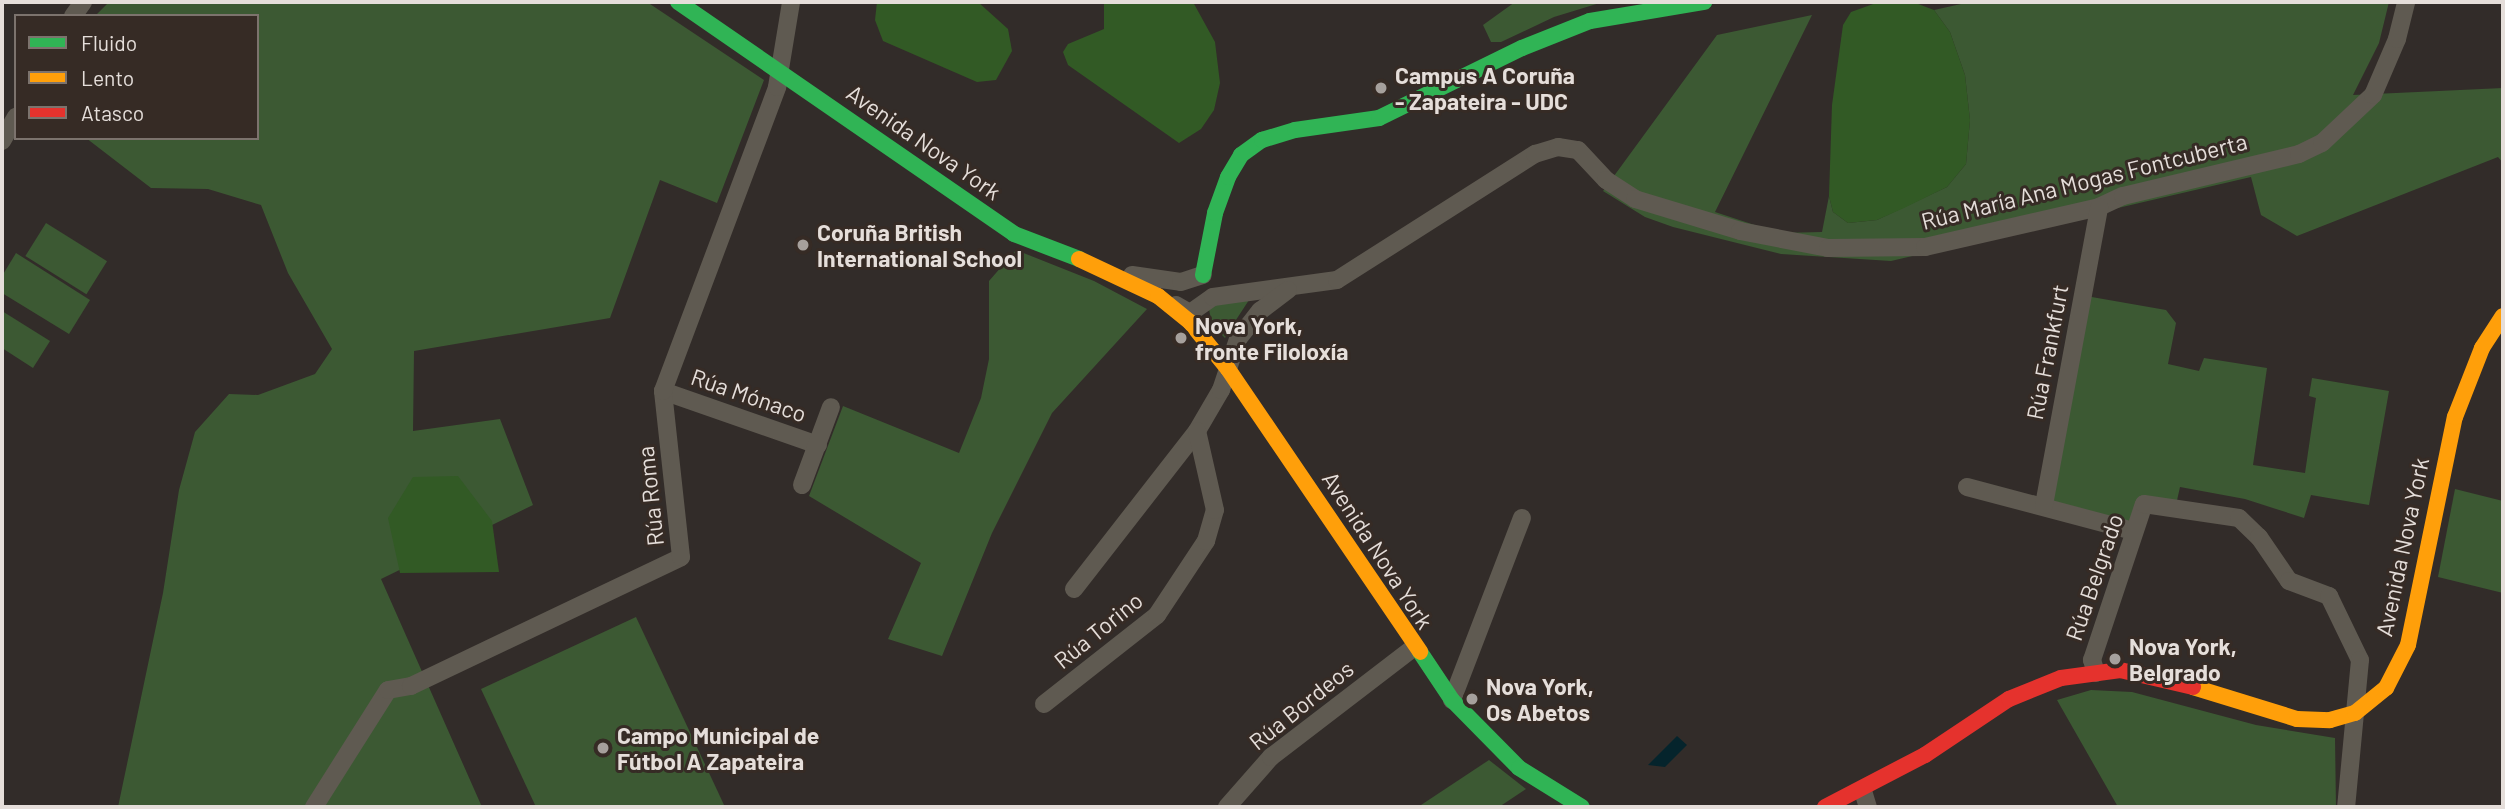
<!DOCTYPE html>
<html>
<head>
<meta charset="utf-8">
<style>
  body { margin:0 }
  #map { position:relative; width:2505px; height:809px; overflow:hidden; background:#322c29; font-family:Barlow,sans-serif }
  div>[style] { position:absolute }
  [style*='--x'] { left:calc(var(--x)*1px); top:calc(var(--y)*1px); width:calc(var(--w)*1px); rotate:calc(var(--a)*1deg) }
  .green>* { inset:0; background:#3c5933; transform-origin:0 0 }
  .forest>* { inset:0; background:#325a25 }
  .water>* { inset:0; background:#05242c }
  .street>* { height:18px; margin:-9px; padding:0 9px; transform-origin:9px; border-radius:9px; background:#5f5a51 }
  .fast>* { height:16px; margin:-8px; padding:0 8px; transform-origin:8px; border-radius:8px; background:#30b455 }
  .slow>* { height:16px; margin:-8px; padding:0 8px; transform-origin:8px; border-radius:8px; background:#ff9f0a }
  .jam>* { height:16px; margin:-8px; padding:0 8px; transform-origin:8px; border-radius:8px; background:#e5322d }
  .dots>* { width:19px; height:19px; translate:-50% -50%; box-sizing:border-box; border:4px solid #362b25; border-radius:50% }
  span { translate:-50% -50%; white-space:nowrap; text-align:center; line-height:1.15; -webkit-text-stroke:6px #362b25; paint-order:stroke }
  .poi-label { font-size:23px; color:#e5deda; font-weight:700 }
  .left { translate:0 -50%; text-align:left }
  .street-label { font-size:23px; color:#e5deda }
  .frame { position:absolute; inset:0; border:4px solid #e5deda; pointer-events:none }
  .legend { position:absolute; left:14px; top:14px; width:245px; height:126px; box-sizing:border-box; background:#362b25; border:2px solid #7c736d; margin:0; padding:9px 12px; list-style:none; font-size:21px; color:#e5deda }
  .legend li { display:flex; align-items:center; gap:14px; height:35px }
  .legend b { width:35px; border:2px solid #7c736d }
</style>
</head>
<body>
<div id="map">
  <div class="green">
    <div style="clip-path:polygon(109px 2px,647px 2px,764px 80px,717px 203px,660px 180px,610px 318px,414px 351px,413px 431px,500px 419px,533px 505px,381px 579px,482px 807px,118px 807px,163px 593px,179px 490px,195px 432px,229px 394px,258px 395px,315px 374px,332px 349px,288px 273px,261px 205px,208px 189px,151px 188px,86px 138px,257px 138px,257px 16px,95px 16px)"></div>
    <div style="clip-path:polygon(1515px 2px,1603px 2px,1554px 17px,1501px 42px,1491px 42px,1483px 25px)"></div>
    <div style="clip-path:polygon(1970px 2px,2389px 2px,2379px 43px,2353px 95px,2503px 88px,2503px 163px,2498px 157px,2297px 236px,2261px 215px,2251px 177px,1891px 261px,1781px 254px,1673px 227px,1645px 217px,1603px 191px,1717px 35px,1812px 15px,1715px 212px,1779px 233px,1822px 232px,1829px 196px,1833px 212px,1848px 223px,1877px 220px,1947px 187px,1966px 164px,1970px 120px,1965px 75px,1950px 32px,1934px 10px)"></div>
    <div style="left:46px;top:223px;width:72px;height:39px;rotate:32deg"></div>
    <div style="clip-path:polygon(1016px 250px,1094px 281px,1147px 309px,1052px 413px,992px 533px,942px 656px,888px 639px,921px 563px,809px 496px,843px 406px,959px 453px,981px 398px,989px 359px,989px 281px)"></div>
    <div style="clip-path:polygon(16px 253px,90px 300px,69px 334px,2px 293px,2px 276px)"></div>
    <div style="clip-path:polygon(2086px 296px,2166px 310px,2176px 323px,2168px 364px,2199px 371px,2204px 358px,2267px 368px,2253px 465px,2305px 473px,2316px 398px,2309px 396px,2312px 378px,2389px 391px,2369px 505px,2311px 495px,2304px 518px,2245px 499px,2180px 487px,2176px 505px,2141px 499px,2131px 522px,2053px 501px)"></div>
    <div style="clip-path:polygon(1249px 300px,1234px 323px,1225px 338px,1212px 325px,1209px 309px,1213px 304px)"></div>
    <div style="clip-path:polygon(2px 311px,50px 341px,33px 368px,2px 348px)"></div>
    <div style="clip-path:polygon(2455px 489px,2503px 501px,2503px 593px,2438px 577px)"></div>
    <div style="clip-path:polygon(636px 617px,725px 807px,536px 807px,481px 689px)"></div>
    <div style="clip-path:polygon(2091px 690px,2132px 692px,2256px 725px,2335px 738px,2336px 807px,2118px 807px,2057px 700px)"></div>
    <div style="clip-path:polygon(1489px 760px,1526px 789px,1499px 807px,1418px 807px)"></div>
  </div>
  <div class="forest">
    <div style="clip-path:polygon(877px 2px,978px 2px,1008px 29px,1012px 51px,996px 80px,977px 82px,883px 41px,875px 20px)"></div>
    <div style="clip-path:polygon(1104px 2px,1193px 2px,1215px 42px,1220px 83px,1214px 110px,1201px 129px,1179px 143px,1068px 65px,1063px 52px,1068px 44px,1104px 29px)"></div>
    <div style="clip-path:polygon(1913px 2px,1934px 10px,1950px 32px,1965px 75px,1970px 120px,1966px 164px,1947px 187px,1904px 208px,1877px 220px,1848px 223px,1833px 212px,1829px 196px,1832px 105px,1843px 25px,1851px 12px,1876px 3px)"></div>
    <div style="clip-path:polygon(458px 476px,492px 521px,499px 572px,400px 573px,388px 518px,413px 477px)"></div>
  </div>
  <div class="water">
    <div style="clip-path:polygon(1677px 736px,1687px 745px,1665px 767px,1648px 765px)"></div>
  </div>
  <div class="street">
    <div style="--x:73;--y:16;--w:17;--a:-54"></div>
    <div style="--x:2;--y:141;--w:28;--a:-60"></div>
    <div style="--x:1132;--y:275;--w:49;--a:8.1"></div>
    <div style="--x:1181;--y:282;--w:23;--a:-18"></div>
    <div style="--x:1176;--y:305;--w:16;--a:30"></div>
    <div style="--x:1190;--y:313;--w:28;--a:-35"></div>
    <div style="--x:1213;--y:297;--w:125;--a:-7.8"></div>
    <div style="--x:1337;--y:280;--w:235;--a:-32.5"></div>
    <div style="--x:1535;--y:154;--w:24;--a:-17"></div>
    <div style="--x:1558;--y:147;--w:20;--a:9"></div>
    <div style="--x:1578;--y:150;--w:41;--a:47"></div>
    <div style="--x:1606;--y:180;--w:35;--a:33"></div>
    <div style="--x:1635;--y:199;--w:110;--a:16.9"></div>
    <div style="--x:1740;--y:231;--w:90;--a:10.9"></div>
    <div style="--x:1828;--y:248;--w:97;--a:-0.6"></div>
    <div style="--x:1925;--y:247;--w:179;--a:-12.9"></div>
    <div style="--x:2099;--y:207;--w:26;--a:-25"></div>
    <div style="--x:2123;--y:196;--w:181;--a:-13.4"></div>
    <div style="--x:2299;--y:154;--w:25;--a:-26"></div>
    <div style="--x:2322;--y:143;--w:70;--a:-43.3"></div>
    <div style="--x:2373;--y:95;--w:61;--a:-66.8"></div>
    <div style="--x:2397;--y:39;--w:38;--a:-76"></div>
    <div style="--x:663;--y:391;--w:164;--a:19.2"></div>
    <div style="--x:802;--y:485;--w:83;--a:-69.6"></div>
    <div style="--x:1967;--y:487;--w:172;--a:14.8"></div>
    <div style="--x:2044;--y:505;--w:303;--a:-79.5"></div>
    <div style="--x:1074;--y:589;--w:200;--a:-52.1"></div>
    <div style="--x:1197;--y:431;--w:48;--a:-59.7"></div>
    <div style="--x:1221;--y:390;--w:54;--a:-71.6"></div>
    <div style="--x:1238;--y:339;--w:36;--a:-52"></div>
    <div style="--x:1260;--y:311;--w:35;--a:-37"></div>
    <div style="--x:2096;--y:673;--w:14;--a:-107"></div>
    <div style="--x:2092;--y:660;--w:164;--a:-71.6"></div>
    <div style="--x:2144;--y:504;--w:96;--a:8.4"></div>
    <div style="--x:2239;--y:518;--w:28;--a:44"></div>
    <div style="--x:2259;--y:537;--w:53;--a:55.7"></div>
    <div style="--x:2289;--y:581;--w:43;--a:20.6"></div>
    <div style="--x:2329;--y:596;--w:71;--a:64.2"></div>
    <div style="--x:2360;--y:660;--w:148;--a:95.4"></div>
    <div style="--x:1452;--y:700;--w:195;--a:-69"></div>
    <div style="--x:1044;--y:704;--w:144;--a:-38.2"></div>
    <div style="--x:1157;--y:615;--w:89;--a:-56.5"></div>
    <div style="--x:1206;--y:541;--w:32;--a:-74"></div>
    <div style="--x:1215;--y:510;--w:81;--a:-102.8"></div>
    <div style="--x:1863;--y:791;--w:17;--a:73"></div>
    <div style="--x:314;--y:807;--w:138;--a:-57.7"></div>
    <div style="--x:388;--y:690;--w:23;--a:-10"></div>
    <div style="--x:411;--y:686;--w:299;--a:-25.5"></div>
    <div style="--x:681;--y:557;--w:167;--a:-96.2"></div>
    <div style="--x:663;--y:391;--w:325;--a:-69.4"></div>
    <div style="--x:777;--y:87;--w:86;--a:-80.6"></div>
    <div style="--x:1227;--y:807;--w:67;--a:-48.7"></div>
    <div style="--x:1271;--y:757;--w:179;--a:-37.5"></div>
  </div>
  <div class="fast">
    <div style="--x:678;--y:2;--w:408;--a:34.6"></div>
    <div style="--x:1014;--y:234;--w:70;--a:21"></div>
    <div style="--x:1203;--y:275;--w:63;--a:-79"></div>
    <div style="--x:1215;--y:213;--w:38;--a:-70"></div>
    <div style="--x:1228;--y:177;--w:26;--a:-59"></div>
    <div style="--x:1241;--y:155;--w:26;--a:-36"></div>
    <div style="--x:1262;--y:140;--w:34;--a:-17"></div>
    <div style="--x:1295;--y:130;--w:85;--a:-8.1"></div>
    <div style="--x:1379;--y:118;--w:159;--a:-26.1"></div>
    <div style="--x:1522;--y:48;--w:73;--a:-21.7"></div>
    <div style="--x:1590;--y:21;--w:116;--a:-9.5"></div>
    <div style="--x:1420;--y:652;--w:58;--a:56.3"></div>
    <div style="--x:1452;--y:700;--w:95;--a:45.4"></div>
    <div style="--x:1519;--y:768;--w:74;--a:31.8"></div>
  </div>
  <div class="slow">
    <div style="--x:1079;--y:259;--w:87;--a:25.1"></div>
    <div style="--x:1158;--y:296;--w:41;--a:39.1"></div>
    <div style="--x:1190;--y:322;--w:60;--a:51"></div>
    <div style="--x:1228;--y:369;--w:342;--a:55.8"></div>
    <div style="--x:2193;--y:687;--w:109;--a:17.1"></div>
    <div style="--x:2297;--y:719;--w:33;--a:2"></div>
    <div style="--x:2330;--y:720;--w:26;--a:-16"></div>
    <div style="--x:2355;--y:713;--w:40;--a:-39"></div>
    <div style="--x:2386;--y:688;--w:48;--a:-62.9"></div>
    <div style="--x:2408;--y:645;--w:233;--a:-78.4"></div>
    <div style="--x:2455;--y:417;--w:74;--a:-68.6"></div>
    <div style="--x:2482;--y:348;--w:38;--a:-57"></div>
  </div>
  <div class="jam">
    <div style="--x:1825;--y:807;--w:113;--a:-27.5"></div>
    <div style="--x:1925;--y:755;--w:101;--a:-33.7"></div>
    <div style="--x:2009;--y:699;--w:56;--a:-22"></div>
    <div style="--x:2061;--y:678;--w:60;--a:-7.7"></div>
    <div style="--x:2120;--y:670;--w:75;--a:13.1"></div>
  </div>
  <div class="dots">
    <div style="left:1381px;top:88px;background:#a6a09c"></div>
    <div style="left:803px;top:245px;background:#a6a09c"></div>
    <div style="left:1181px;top:338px;background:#a6a09c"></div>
    <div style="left:2115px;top:659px;background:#a6a09c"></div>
    <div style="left:1472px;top:699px;background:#a6a09c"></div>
    <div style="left:603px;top:748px;background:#a6a09c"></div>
  </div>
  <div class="poi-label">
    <span class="left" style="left:1395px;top:88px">Campus A Coruña<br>- Zapateira - UDC</span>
    <span class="left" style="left:817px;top:245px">Coruña British<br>International School</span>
    <span class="left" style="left:1195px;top:338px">Nova York,<br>fronte Filoloxía</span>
    <span class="left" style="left:2129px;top:659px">Nova York,<br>Belgrado</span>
    <span class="left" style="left:1486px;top:699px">Nova York,<br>Os Abetos</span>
    <span class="left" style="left:617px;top:748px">Campo Municipal de<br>Fútbol A Zapateira</span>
  </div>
  <div class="street-label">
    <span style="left:924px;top:142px;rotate:35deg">Avenida Nova York</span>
    <span style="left:2084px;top:181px;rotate:-14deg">Rúa María Ana Mogas Fontcuberta</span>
    <span style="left:2047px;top:352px;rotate:-79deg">Rúa Frankfurt</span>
    <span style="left:749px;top:395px;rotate:19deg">Rúa Mónaco</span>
    <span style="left:650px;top:496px;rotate:-96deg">Rúa Roma</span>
    <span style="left:2402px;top:547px;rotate:-78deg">Avenida Nova York</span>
    <span style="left:1378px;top:550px;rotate:57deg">Avenida Nova York</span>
    <span style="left:2094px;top:577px;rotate:-71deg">Rúa Belgrado</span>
    <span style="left:1098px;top:630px;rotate:-39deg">Rúa Torino</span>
    <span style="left:1301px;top:705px;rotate:-39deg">Rúa Bordeos</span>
  </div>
  <div class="frame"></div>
  <ul class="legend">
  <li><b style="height:9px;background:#30b455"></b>Fluido</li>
  <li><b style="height:9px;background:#ff9f0a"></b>Lento</li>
  <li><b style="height:9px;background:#e5322d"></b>Atasco</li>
  </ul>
</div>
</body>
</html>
